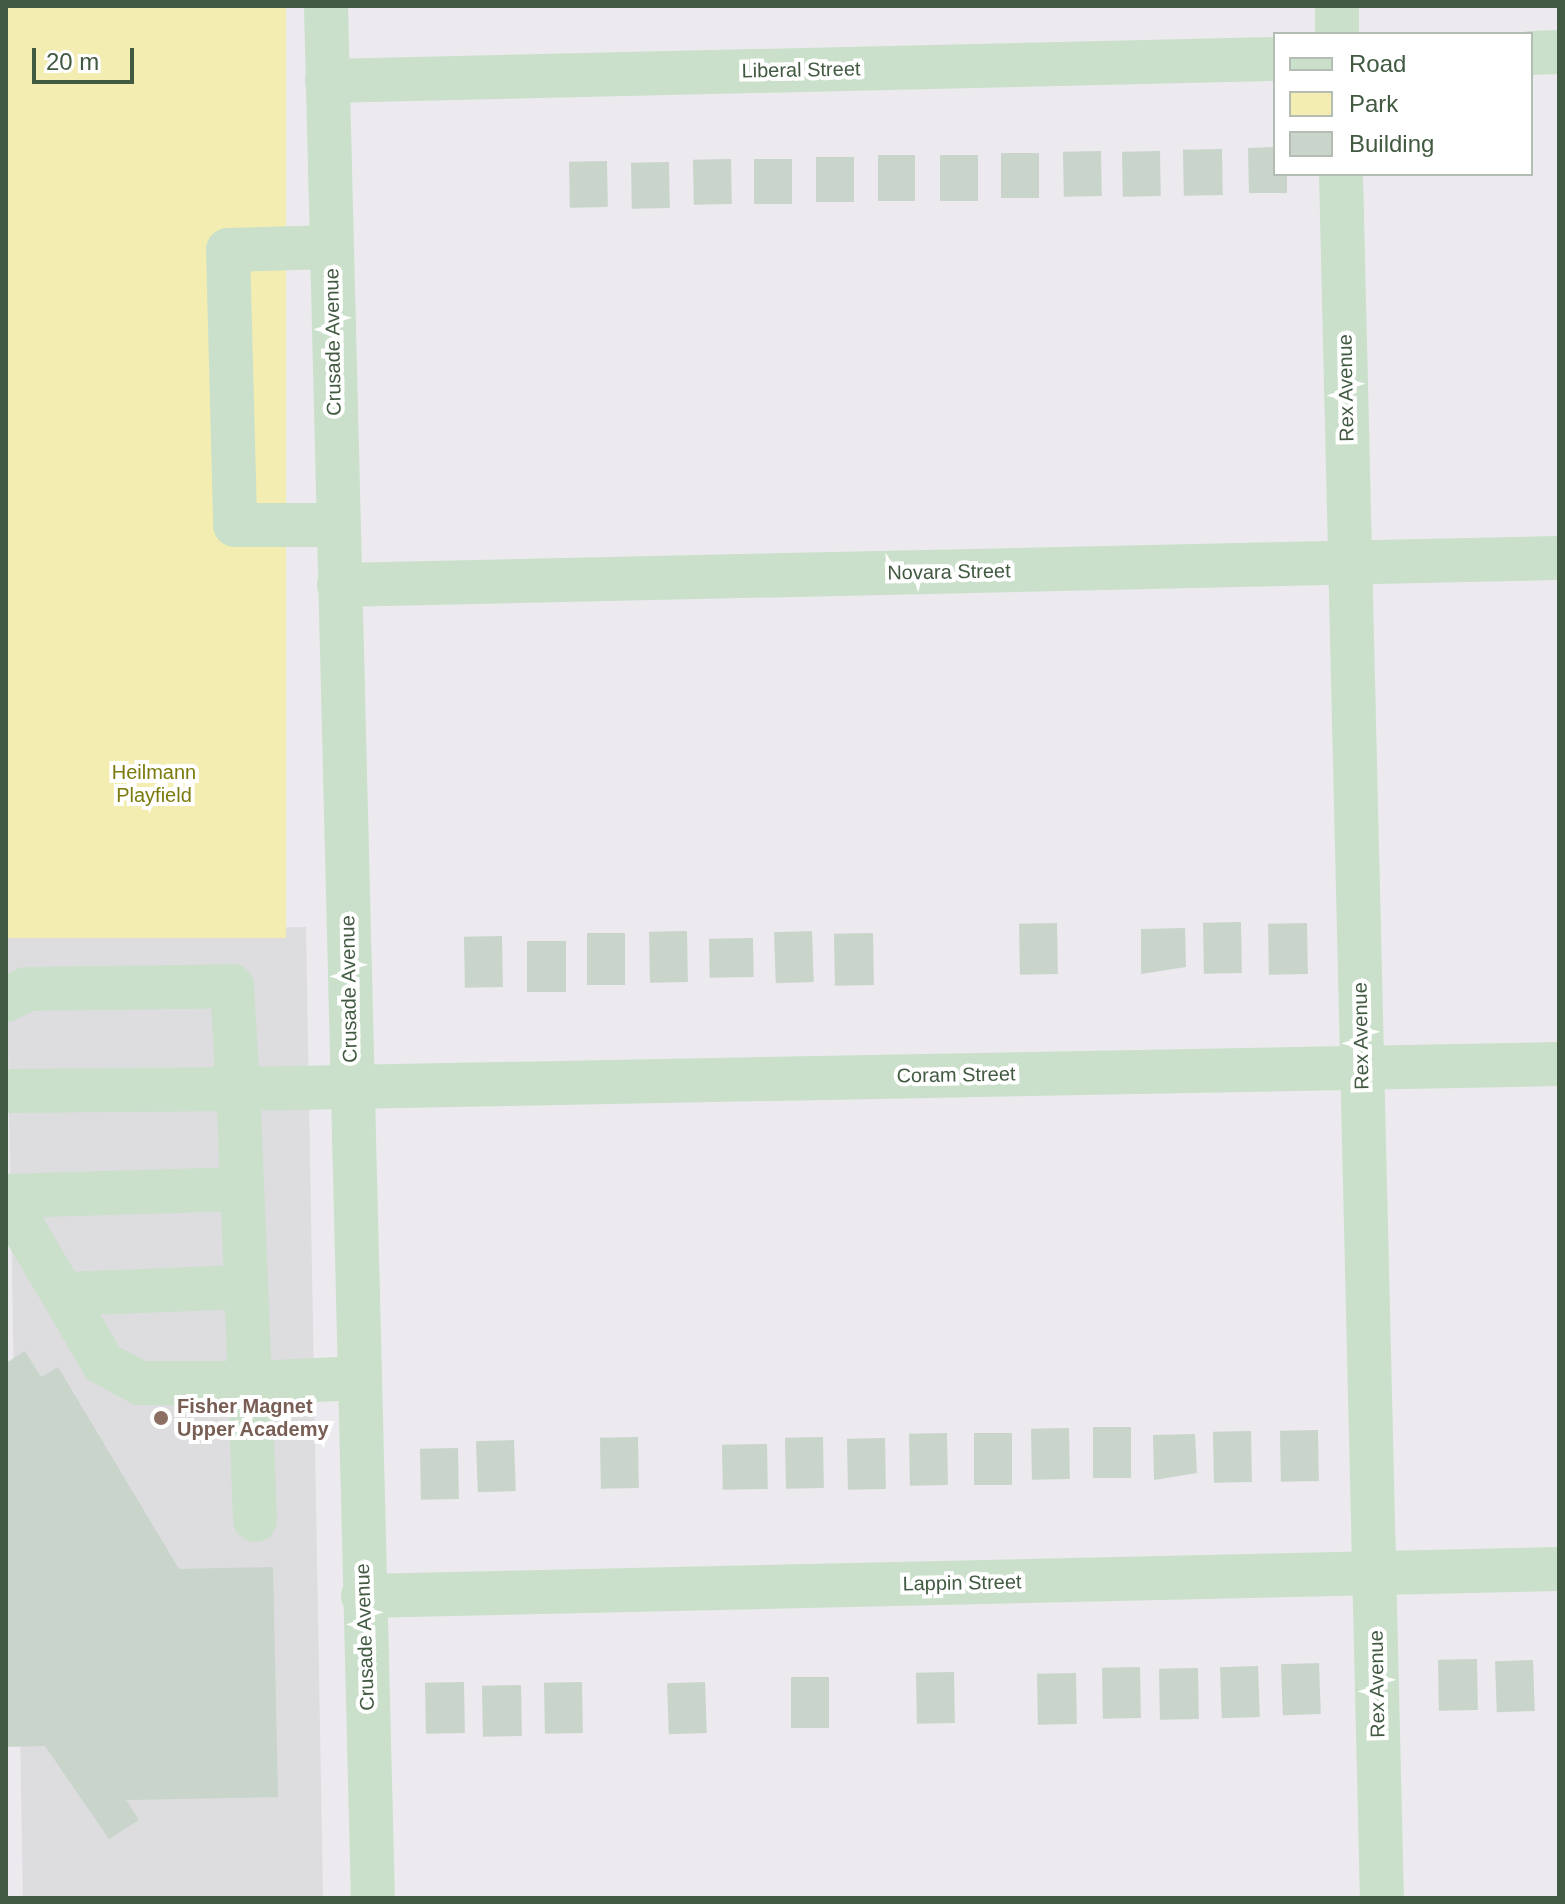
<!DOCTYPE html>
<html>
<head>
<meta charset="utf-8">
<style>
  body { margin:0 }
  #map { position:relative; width:1565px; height:1904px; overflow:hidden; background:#eceaee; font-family:Helvetica,sans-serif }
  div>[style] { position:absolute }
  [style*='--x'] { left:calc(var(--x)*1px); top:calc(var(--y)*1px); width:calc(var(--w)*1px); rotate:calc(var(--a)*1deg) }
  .education>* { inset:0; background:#dddcdf; transform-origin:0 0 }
  .green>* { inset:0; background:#f3edb2; transform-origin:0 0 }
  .building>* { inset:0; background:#c9d4cb; transform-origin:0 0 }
  .minor>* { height:44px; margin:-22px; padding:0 22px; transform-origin:22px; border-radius:22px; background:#cae0ca }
  .dots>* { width:22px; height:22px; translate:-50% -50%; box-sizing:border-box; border:4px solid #fff; border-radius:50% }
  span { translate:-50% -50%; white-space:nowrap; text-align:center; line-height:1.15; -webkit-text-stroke:8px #fff; paint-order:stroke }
  .street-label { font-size:20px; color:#425a42 }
  .park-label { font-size:20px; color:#7a7b0c }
  .education-label { font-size:20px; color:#785e54; font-weight:700 }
  .left { translate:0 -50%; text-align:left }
  .frame { position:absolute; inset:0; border:8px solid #425a42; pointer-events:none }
  .legend { position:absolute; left:1273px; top:32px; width:260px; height:144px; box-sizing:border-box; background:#fff; border:2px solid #b3bdb3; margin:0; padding:10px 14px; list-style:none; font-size:24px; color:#425a42 }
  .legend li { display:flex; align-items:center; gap:16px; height:40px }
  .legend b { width:40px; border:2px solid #b3bdb3 }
  .scale { position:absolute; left:32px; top:48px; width:102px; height:36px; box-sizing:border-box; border:4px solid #425a42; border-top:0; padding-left:10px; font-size:24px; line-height:28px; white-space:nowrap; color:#425a42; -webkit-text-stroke:6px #fff; paint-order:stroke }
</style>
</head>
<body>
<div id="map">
  <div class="education">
    <div style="left:306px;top:927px;width:971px;height:300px;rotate:89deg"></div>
  </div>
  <div class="green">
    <div style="left:6px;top:6px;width:280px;height:932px"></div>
  </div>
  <div class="building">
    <div style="clip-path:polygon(1275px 147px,1275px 174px,1287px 174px,1287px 193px,1249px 193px,1248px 148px)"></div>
    <div style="left:1222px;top:149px;width:46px;height:39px;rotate:89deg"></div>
    <div style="left:1101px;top:151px;width:45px;height:38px;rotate:89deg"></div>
    <div style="left:1160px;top:151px;width:45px;height:38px;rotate:89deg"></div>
    <div style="left:1039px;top:153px;width:45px;height:38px;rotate:90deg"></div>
    <div style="left:878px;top:155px;width:37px;height:46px"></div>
    <div style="left:940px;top:155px;width:38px;height:46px"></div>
    <div style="left:816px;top:157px;width:38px;height:45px"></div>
    <div style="left:731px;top:159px;width:45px;height:38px;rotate:89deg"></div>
    <div style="left:754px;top:159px;width:38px;height:45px"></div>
    <div style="left:607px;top:161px;width:46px;height:38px;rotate:89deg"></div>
    <div style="left:669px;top:162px;width:46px;height:38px;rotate:89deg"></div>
    <div style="left:1241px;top:922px;width:51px;height:38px;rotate:89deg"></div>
    <div style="left:1057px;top:923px;width:51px;height:38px;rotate:89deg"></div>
    <div style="left:1307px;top:923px;width:51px;height:39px;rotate:89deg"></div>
    <div style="clip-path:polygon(1185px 928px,1186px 967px,1141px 974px,1141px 929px)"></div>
    <div style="left:687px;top:931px;width:51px;height:38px;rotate:89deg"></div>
    <div style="left:812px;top:931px;width:51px;height:38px;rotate:88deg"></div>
    <div style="left:587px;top:933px;width:38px;height:52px"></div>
    <div style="left:873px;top:933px;width:52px;height:39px;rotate:89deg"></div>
    <div style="left:502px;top:936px;width:51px;height:38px;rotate:89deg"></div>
    <div style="left:753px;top:938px;width:39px;height:44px;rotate:89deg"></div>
    <div style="left:527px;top:941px;width:39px;height:51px"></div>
    <div style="clip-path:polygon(25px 1351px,41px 1377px,58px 1367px,179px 1569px,273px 1567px,278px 1797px,126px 1800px,139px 1820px,109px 1839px,45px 1746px,6px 1747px,6px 1363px)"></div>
    <div style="left:1093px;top:1427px;width:38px;height:51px"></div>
    <div style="left:1069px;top:1428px;width:51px;height:38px;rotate:89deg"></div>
    <div style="left:1318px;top:1430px;width:51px;height:38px;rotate:89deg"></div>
    <div style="left:1251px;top:1431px;width:51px;height:38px;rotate:89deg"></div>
    <div style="left:947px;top:1433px;width:52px;height:38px;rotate:89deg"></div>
    <div style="left:974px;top:1433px;width:38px;height:52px"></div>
    <div style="clip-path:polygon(1195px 1434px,1197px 1473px,1154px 1480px,1153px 1435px)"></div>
    <div style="left:638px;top:1437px;width:51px;height:38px;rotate:89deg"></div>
    <div style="left:823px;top:1437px;width:51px;height:38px;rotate:89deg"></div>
    <div style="left:885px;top:1438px;width:51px;height:38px;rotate:89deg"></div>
    <div style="left:514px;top:1440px;width:51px;height:38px;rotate:88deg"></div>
    <div style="left:767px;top:1444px;width:45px;height:45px;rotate:89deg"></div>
    <div style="left:458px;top:1448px;width:51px;height:38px;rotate:89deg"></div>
    <div style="left:1477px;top:1659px;width:51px;height:39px;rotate:89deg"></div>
    <div style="left:1533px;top:1660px;width:51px;height:38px;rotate:88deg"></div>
    <div style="left:1319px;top:1663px;width:51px;height:38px;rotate:88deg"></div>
    <div style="left:1258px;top:1666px;width:51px;height:38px;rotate:88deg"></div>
    <div style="left:1140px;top:1667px;width:51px;height:38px;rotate:89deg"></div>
    <div style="left:1198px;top:1668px;width:51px;height:39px;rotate:89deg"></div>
    <div style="left:954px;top:1672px;width:51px;height:38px;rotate:89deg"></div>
    <div style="left:1076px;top:1673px;width:51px;height:39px;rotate:89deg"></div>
    <div style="left:791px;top:1677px;width:38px;height:51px"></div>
    <div style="left:464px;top:1682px;width:51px;height:39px;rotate:89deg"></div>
    <div style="left:582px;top:1682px;width:51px;height:38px;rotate:89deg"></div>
    <div style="left:705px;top:1682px;width:51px;height:38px;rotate:88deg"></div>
    <div style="left:521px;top:1685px;width:51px;height:39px;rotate:89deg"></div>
  </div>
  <div class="minor">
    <div style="--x:326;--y:6;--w:1893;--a:88.58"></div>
    <div style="--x:1337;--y:6;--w:28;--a:90"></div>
    <div style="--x:1531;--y:53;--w:28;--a:-2"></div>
    <div style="--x:327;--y:81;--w:948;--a:-1.33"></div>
    <div style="--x:1341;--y:174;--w:1724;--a:88.64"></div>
    <div style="--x:331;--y:247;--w:103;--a:178.3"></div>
    <div style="--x:228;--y:250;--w:275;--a:88.5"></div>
    <div style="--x:235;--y:525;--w:103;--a:0"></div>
    <div style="--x:339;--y:585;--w:1220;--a:-1.27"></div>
    <div style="--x:6;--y:1000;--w:24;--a:-28"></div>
    <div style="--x:27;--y:989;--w:205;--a:-0.8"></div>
    <div style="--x:232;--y:986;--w:103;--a:86.7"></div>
    <div style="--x:238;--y:1089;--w:232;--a:179.5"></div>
    <div style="--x:6;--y:1196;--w:236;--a:-1.7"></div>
    <div style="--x:6;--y:1198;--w:191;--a:59.5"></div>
    <div style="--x:103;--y:1363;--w:42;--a:28.4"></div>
    <div style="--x:140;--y:1383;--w:110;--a:0"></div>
    <div style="--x:250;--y:1383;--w:137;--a:87.9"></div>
    <div style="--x:63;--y:1294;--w:181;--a:-2.2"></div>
    <div style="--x:358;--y:1378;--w:108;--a:177.3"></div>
    <div style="--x:250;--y:1383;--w:294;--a:-92.3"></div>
    <div style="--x:238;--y:1089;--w:1321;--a:-1.08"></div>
    <div style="--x:363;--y:1596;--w:1196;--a:-1.29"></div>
  </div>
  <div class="dots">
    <div style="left:161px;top:1418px;background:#8d6e63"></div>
  </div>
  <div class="street-label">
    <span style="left:801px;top:70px;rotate:-1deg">Liberal Street</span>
    <span style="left:333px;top:342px;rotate:-91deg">Crusade Avenue</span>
    <span style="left:1346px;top:388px;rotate:-91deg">Rex Avenue</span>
    <span style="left:949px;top:572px;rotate:-1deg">Novara Street</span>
    <span style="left:349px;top:989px;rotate:-91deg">Crusade Avenue</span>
    <span style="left:1361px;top:1036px;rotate:-91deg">Rex Avenue</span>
    <span style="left:956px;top:1075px;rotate:-1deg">Coram Street</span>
    <span style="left:962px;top:1583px;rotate:-1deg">Lappin Street</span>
    <span style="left:365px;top:1637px;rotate:-92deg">Crusade Avenue</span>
    <span style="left:1377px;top:1684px;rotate:-91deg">Rex Avenue</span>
  </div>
  <div class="park-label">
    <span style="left:154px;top:784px">Heilmann<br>Playfield</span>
  </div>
  <div class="education-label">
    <span class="left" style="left:177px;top:1418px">Fisher Magnet<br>Upper Academy</span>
  </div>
  <div class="frame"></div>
  <ul class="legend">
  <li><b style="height:10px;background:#cae0ca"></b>Road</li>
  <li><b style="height:22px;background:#f3edb2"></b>Park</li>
  <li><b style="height:22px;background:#c9d4cb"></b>Building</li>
  </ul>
  <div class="scale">20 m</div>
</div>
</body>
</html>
